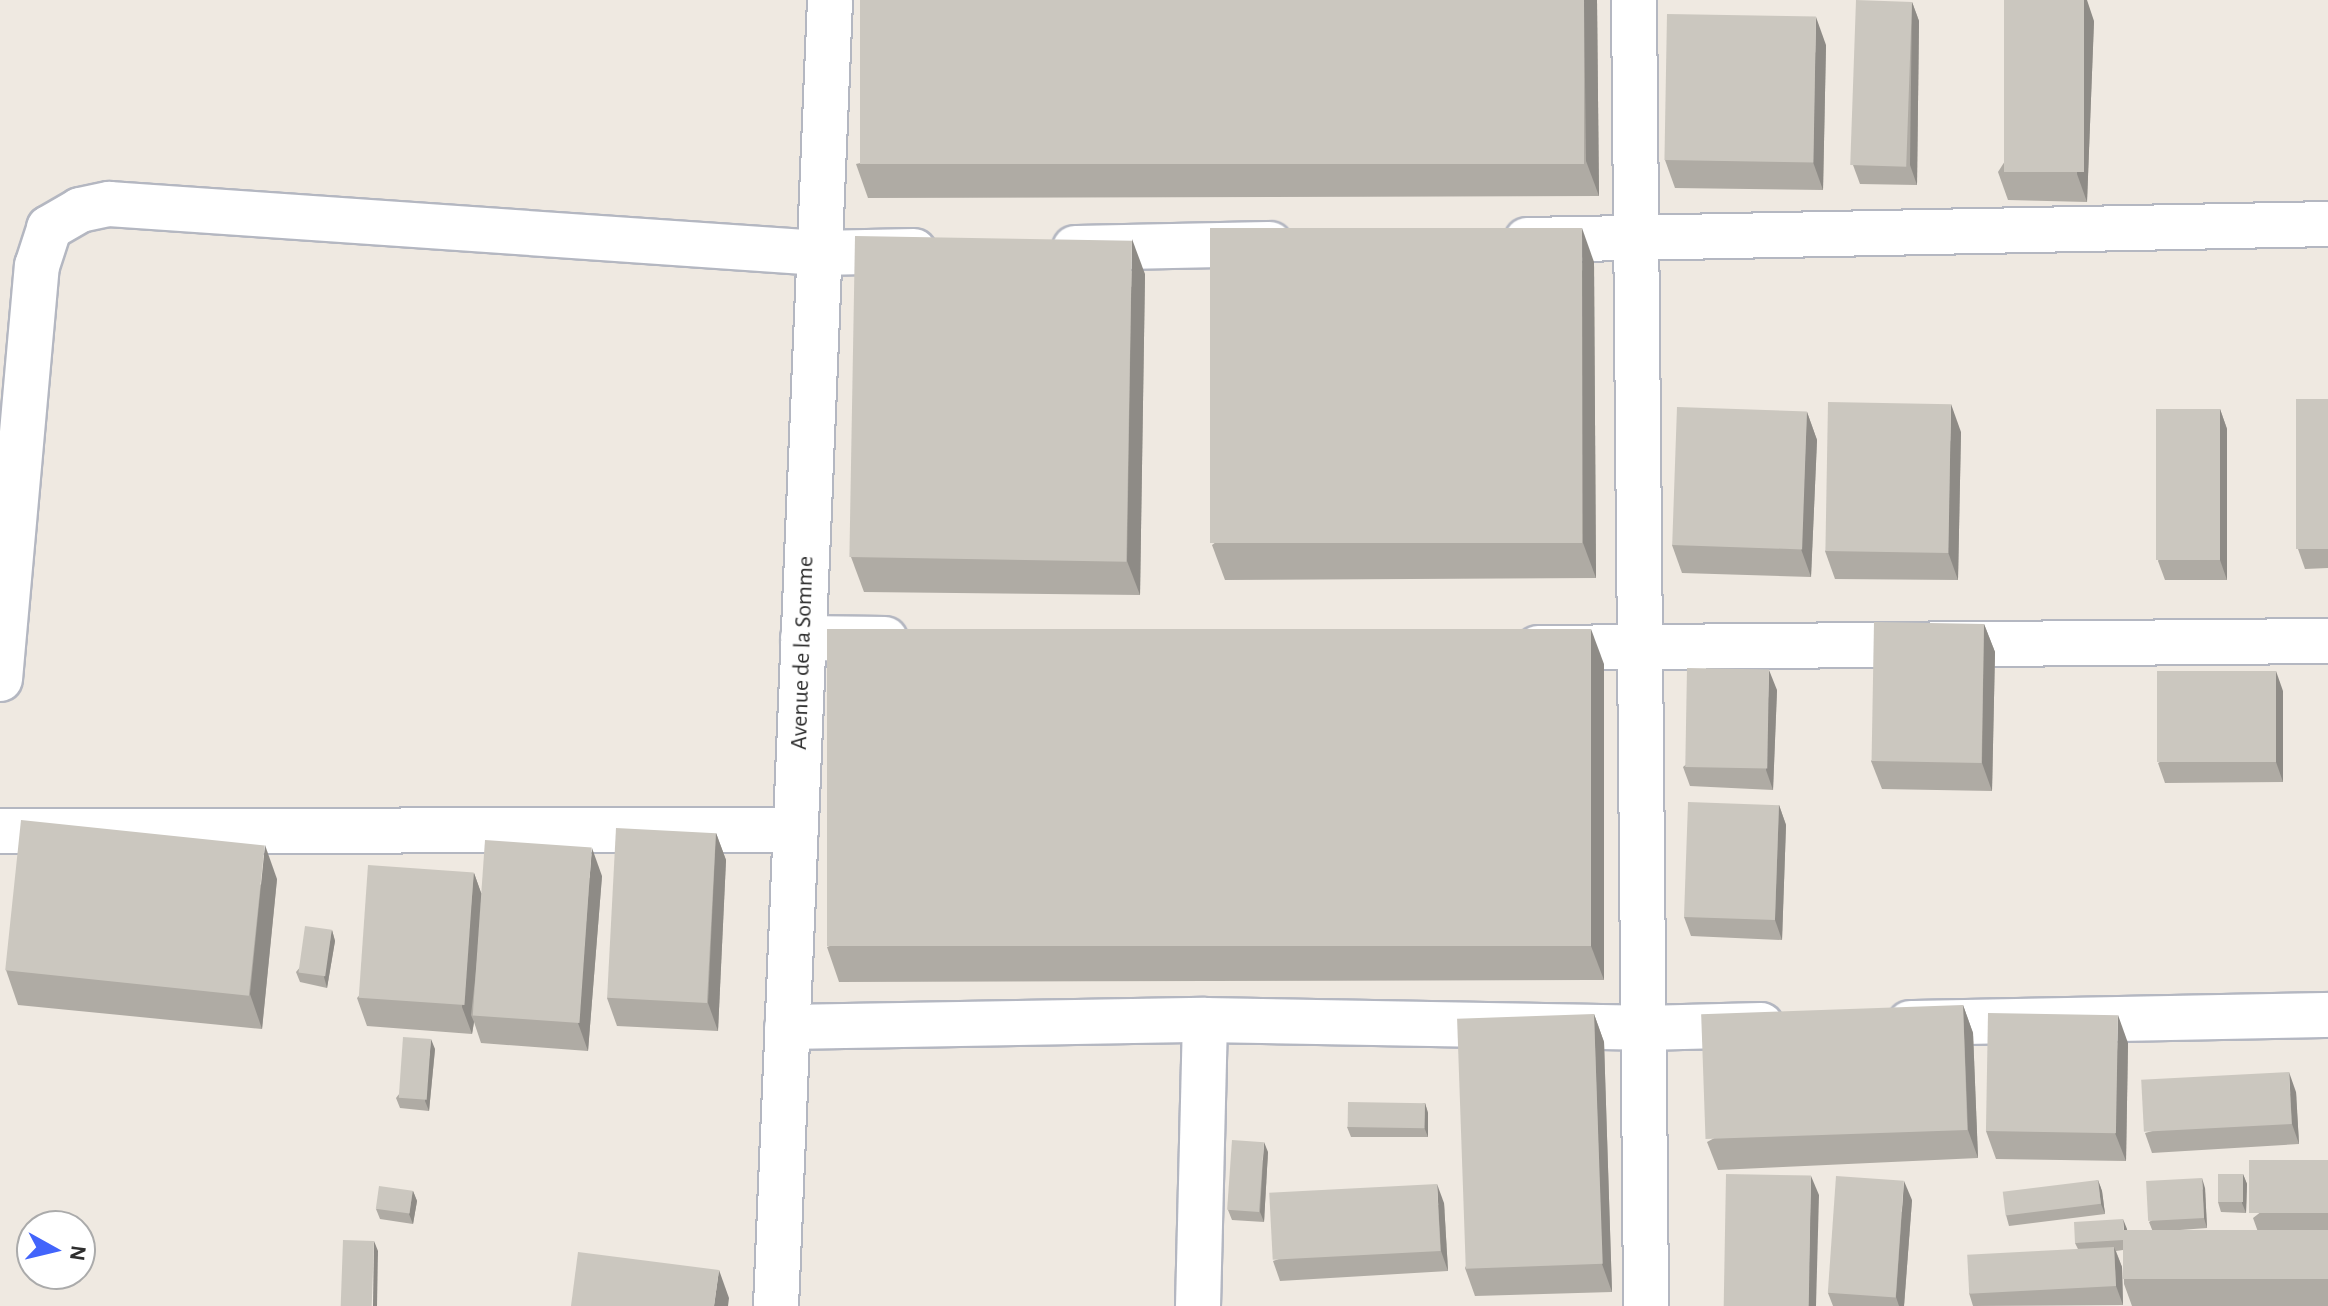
<!DOCTYPE html>
<html>
<head>
<meta charset="utf-8">
<style>
  body { margin:0 }
  #map { position:relative; width:2328px; height:1306px; overflow:hidden; background:#efe9e1; font-family:"Alegreya Sans",sans-serif }
  div>[style] { position:absolute }
  [style*='--x'] { left:calc(var(--x)*1px); top:calc(var(--y)*1px); width:calc(var(--w)*1px); rotate:calc(var(--a)*1deg) }
  .roads { filter:drop-shadow(2px 0 #b4b7c1) drop-shadow(-2px 0 #b4b7c1) drop-shadow(0 2px #b4b7c1) drop-shadow(0 -2px #b4b7c1) }
  .street>* { height:44px; margin:-22px; padding:0 22px; transform-origin:22px; border-radius:22px; background:#fff }
  .wall>* { inset:0; background:#afaba4 }
  .shaded-wall>* { inset:0; background:#8e8b86 }
  .building>* { inset:0; background:#cbc7bf; transform-origin:0 0 }
  span { translate:-50% -50%; white-space:nowrap; text-align:center; line-height:1.15; -webkit-text-stroke:8px #fff; paint-order:stroke }
  .street-label { font-size:24px; color:#2e2e2e }
  .north { position:absolute; left:16px; top:1210px; width:80px; height:80px; box-sizing:border-box; background:#fff; border:2px solid #ababab; border-radius:50%; rotate:98deg; font-size:22px; font-weight:700; line-height:32px; text-align:center; color:#2e2e2e }
  .north::after { content:''; display:block; margin:auto; width:28px; height:36px; background:#4264fb; clip-path:polygon(50% 0,100% 100%,50% 72%,0 100%) }
</style>
</head>
<body>
<div id="map">
  <div class="roads">
    <div class="street">
      <div style="--x:1634;--y:0;--w:1306;--a:89.47"></div>
      <div style="--x:1527;--y:240;--w:801;--a:-1.14"></div>
      <div style="--x:1075;--y:248;--w:195;--a:-1.2"></div>
      <div style="--x:803;--y:638;--w:82;--a:0.7"></div>
      <div style="--x:1538;--y:648;--w:790;--a:-0.51"></div>
      <div style="--x:0;--y:679;--w:415;--a:-84.9"></div>
      <div style="--x:37;--y:266;--w:40;--a:-72"></div>
      <div style="--x:49;--y:228;--w:36;--a:-30"></div>
      <div style="--x:80;--y:210;--w:30;--a:-12"></div>
      <div style="--x:109;--y:204;--w:712;--a:3.95"></div>
      <div style="--x:819;--y:253;--w:95;--a:-1.2"></div>
      <div style="--x:0;--y:831;--w:796;--a:-0.07"></div>
      <div style="--x:1910;--y:1023;--w:418;--a:-1.1"></div>
      <div style="--x:787;--y:1027;--w:418;--a:-1"></div>
      <div style="--x:1205;--y:1020;--w:439;--a:1"></div>
      <div style="--x:1644;--y:1028;--w:117;--a:-1.5"></div>
      <div style="--x:776;--y:1306;--w:1307;--a:-87.63"></div>
      <div style="--x:1198;--y:1306;--w:286;--a:-88.6"></div>
    </div>
  </div>
  <div class="wall">
    <div style="clip-path:polygon(1597px 0,1599px 196px,868px 198px,856px 164px)"></div>
    <div style="clip-path:polygon(1912px 2px,1919px 21px,1917px 185px,1860px 184px,1853px 165px)"></div>
    <div style="clip-path:polygon(2094px 21px,2087px 202px,2008px 200px,1998px 172px)"></div>
    <div style="clip-path:polygon(1826px 45px,1823px 190px,1675px 188px,1665px 160px)"></div>
    <div style="clip-path:polygon(1594px 262px,1596px 578px,1225px 580px,1212px 545px)"></div>
    <div style="clip-path:polygon(1145px 274px,1140px 595px,864px 592px,851px 557px)"></div>
    <div style="clip-path:polygon(2328px 399px,2328px 568px,2305px 569px,2298px 549px)"></div>
    <div style="clip-path:polygon(2220px 409px,2227px 429px,2227px 580px,2165px 580px,2158px 561px)"></div>
    <div style="clip-path:polygon(1807px 412px,1817px 440px,1811px 577px,1682px 573px,1672px 545px)"></div>
    <div style="clip-path:polygon(1961px 432px,1958px 580px,1835px 579px,1825px 551px)"></div>
    <div style="clip-path:polygon(1984px 624px,1995px 652px,1992px 791px,1882px 789px,1871px 761px)"></div>
    <div style="clip-path:polygon(1604px 664px,1604px 980px,839px 982px,827px 947px)"></div>
    <div style="clip-path:polygon(1777px 690px,1773px 790px,1690px 786px,1683px 767px)"></div>
    <div style="clip-path:polygon(2283px 691px,2283px 782px,2165px 783px,2158px 763px)"></div>
    <div style="clip-path:polygon(1779px 805px,1786px 825px,1782px 940px,1691px 936px,1684px 917px)"></div>
    <div style="clip-path:polygon(716px 833px,726px 860px,718px 1031px,617px 1026px,607px 998px)"></div>
    <div style="clip-path:polygon(474px 873px,481px 893px,602px 876px,588px 1051px,481px 1043px,474px 1022px,472px 1034px,367px 1026px,357px 998px)"></div>
    <div style="clip-path:polygon(277px 879px,262px 1029px,18px 1005px,6px 970px)"></div>
    <div style="clip-path:polygon(332px 930px,335px 941px,327px 988px,300px 982px,296px 972px)"></div>
    <div style="clip-path:polygon(1963px 1005px,1973px 1033px,1978px 1158px,1718px 1170px,1707px 1142px)"></div>
    <div style="clip-path:polygon(1594px 1014px,1604px 1042px,1612px 1292px,1475px 1296px,1465px 1268px)"></div>
    <div style="clip-path:polygon(2128px 1043px,2126px 1161px,1996px 1159px,1986px 1131px)"></div>
    <div style="clip-path:polygon(435px 1049px,429px 1111px,400px 1108px,396px 1098px)"></div>
    <div style="clip-path:polygon(2296px 1092px,2299px 1144px,2152px 1153px,2145px 1133px)"></div>
    <div style="clip-path:polygon(1425px 1103px,1428px 1113px,1428px 1137px,1351px 1137px,1347px 1127px)"></div>
    <div style="clip-path:polygon(1268px 1152px,1264px 1222px,1232px 1220px,1228px 1210px)"></div>
    <div style="clip-path:polygon(2328px 1160px,2328px 1306px,2132px 1306px,2124px 1284px,2123px 1250px,2116px 1251px,2122px 1267px,2123px 1305px,1973px 1306px,1969px 1293px,2078px 1249px,2075px 1243px,2127px 1229px,2127px 1235px,2258px 1232px,2253px 1218px)"></div>
    <div style="clip-path:polygon(2243px 1174px,2247px 1184px,2246px 1213px,2221px 1212px,2218px 1202px)"></div>
    <div style="clip-path:polygon(2098px 1180px,2102px 1191px,2105px 1214px,2009px 1226px,2006px 1215px)"></div>
    <div style="clip-path:polygon(2205px 1188px,2207px 1228px,2153px 1232px,2149px 1222px)"></div>
    <div style="clip-path:polygon(413px 1191px,417px 1201px,413px 1224px,380px 1219px,376px 1209px)"></div>
    <div style="clip-path:polygon(1912px 1200px,1904px 1306px,1833px 1306px,1828px 1293px)"></div>
    <div style="clip-path:polygon(1444px 1203px,1448px 1271px,1280px 1281px,1273px 1261px)"></div>
  </div>
  <div class="shaded-wall">
    <div style="clip-path:polygon(1584px 0,1597px 0,1599px 196px,1586px 161px)"></div>
    <div style="clip-path:polygon(2084px 0,2087px 0,2094px 21px,2087px 202px,2077px 174px)"></div>
    <div style="clip-path:polygon(1912px 2px,1919px 21px,1917px 185px,1910px 165px)"></div>
    <div style="clip-path:polygon(1816px 17px,1826px 45px,1823px 190px,1813px 162px)"></div>
    <div style="clip-path:polygon(1582px 228px,1594px 262px,1596px 578px,1583px 543px)"></div>
    <div style="clip-path:polygon(1132px 239px,1145px 274px,1140px 595px,1127px 561px)"></div>
    <div style="clip-path:polygon(1951px 404px,1961px 432px,1958px 580px,1948px 552px)"></div>
    <div style="clip-path:polygon(2220px 409px,2227px 429px,2227px 580px,2220px 560px)"></div>
    <div style="clip-path:polygon(1807px 412px,1817px 440px,1811px 577px,1801px 549px)"></div>
    <div style="clip-path:polygon(1984px 624px,1995px 652px,1992px 791px,1982px 763px)"></div>
    <div style="clip-path:polygon(1591px 629px,1604px 664px,1604px 980px,1591px 946px)"></div>
    <div style="clip-path:polygon(1769px 670px,1777px 690px,1773px 790px,1766px 770px)"></div>
    <div style="clip-path:polygon(2276px 671px,2283px 691px,2283px 782px,2276px 762px)"></div>
    <div style="clip-path:polygon(1779px 805px,1786px 825px,1782px 940px,1775px 920px)"></div>
    <div style="clip-path:polygon(716px 833px,726px 860px,718px 1031px,708px 1003px)"></div>
    <div style="clip-path:polygon(265px 845px,277px 879px,262px 1029px,250px 994px)"></div>
    <div style="clip-path:polygon(592px 848px,602px 876px,588px 1051px,578px 1023px)"></div>
    <div style="clip-path:polygon(474px 873px,484px 901px,471px 1015px,474px 1022px,472px 1034px,462px 1007px)"></div>
    <div style="clip-path:polygon(332px 930px,335px 941px,327px 988px,324px 977px)"></div>
    <div style="clip-path:polygon(1963px 1005px,1973px 1033px,1978px 1158px,1968px 1130px)"></div>
    <div style="clip-path:polygon(1594px 1014px,1604px 1042px,1612px 1292px,1602px 1264px)"></div>
    <div style="clip-path:polygon(2118px 1015px,2128px 1043px,2126px 1161px,2115px 1133px)"></div>
    <div style="clip-path:polygon(431px 1039px,435px 1049px,429px 1111px,425px 1101px)"></div>
    <div style="clip-path:polygon(2289px 1072px,2296px 1092px,2299px 1144px,2292px 1124px)"></div>
    <div style="clip-path:polygon(1425px 1103px,1428px 1113px,1428px 1137px,1424px 1127px)"></div>
    <div style="clip-path:polygon(1264px 1142px,1268px 1152px,1264px 1222px,1260px 1212px)"></div>
    <div style="clip-path:polygon(2243px 1174px,2247px 1184px,2246px 1213px,2242px 1203px)"></div>
    <div style="clip-path:polygon(1811px 1176px,1819px 1195px,1816px 1306px,1808px 1306px)"></div>
    <div style="clip-path:polygon(2202px 1178px,2205px 1188px,2207px 1228px,2204px 1218px)"></div>
    <div style="clip-path:polygon(2098px 1180px,2102px 1191px,2105px 1214px,2101px 1204px)"></div>
    <div style="clip-path:polygon(1904px 1181px,1912px 1200px,1904px 1306px,1899px 1306px,1896px 1297px)"></div>
    <div style="clip-path:polygon(1437px 1184px,1444px 1203px,1448px 1271px,1441px 1251px)"></div>
    <div style="clip-path:polygon(413px 1191px,417px 1201px,413px 1224px,409px 1214px)"></div>
    <div style="clip-path:polygon(2123px 1219px,2127px 1229px,2128px 1250px,2125px 1240px)"></div>
    <div style="clip-path:polygon(374px 1241px,378px 1251px,377px 1306px,373px 1306px)"></div>
    <div style="clip-path:polygon(2114px 1247px,2122px 1267px,2123px 1305px,2116px 1286px)"></div>
    <div style="clip-path:polygon(719px 1270px,729px 1298px,728px 1306px,714px 1306px)"></div>
  </div>
  <div class="building">
    <div style="left:860px;top:0;width:724px;height:164px"></div>
    <div style="left:1856px;top:0;width:56px;height:165px;rotate:2deg"></div>
    <div style="left:2004px;top:0;width:80px;height:172px"></div>
    <div style="left:1667px;top:14px;width:149px;height:146px;rotate:1deg"></div>
    <div style="left:1582px;top:228px;width:315px;height:372px;rotate:90deg"></div>
    <div style="left:855px;top:236px;width:277px;height:321px;rotate:1deg"></div>
    <div style="left:2328px;top:399px;width:150px;height:32px;rotate:90deg"></div>
    <div style="left:1828px;top:402px;width:123px;height:149px;rotate:1deg"></div>
    <div style="left:1677px;top:407px;width:130px;height:138px;rotate:2deg"></div>
    <div style="left:2220px;top:409px;width:151px;height:64px;rotate:90deg"></div>
    <div style="left:1874px;top:622px;width:110px;height:139px;rotate:1deg"></div>
    <div style="left:1591px;top:629px;width:317px;height:764px;rotate:90deg"></div>
    <div style="left:1687px;top:668px;width:82px;height:99px;rotate:1deg"></div>
    <div style="left:2276px;top:671px;width:91px;height:119px;rotate:90deg"></div>
    <div style="left:1688px;top:802px;width:91px;height:115px;rotate:2deg"></div>
    <div style="left:21px;top:820px;width:245px;height:151px;rotate:6deg"></div>
    <div style="left:616px;top:828px;width:100px;height:170px;rotate:3deg"></div>
    <div style="left:485px;top:840px;width:107px;height:176px;rotate:4deg"></div>
    <div style="left:368px;top:865px;width:106px;height:133px;rotate:4deg"></div>
    <div style="left:305px;top:926px;width:27px;height:47px;rotate:8deg"></div>
    <div style="left:1963px;top:1005px;width:125px;height:262px;rotate:88deg"></div>
    <div style="left:1988px;top:1013px;width:130px;height:118px;rotate:1deg"></div>
    <div style="left:1594px;top:1014px;width:250px;height:137px;rotate:88deg"></div>
    <div style="left:403px;top:1037px;width:28px;height:61px;rotate:4deg"></div>
    <div style="left:2289px;top:1072px;width:52px;height:148px;rotate:87deg"></div>
    <div style="left:1348px;top:1102px;width:77px;height:25px;rotate:1deg"></div>
    <div style="left:1232px;top:1140px;width:32px;height:70px;rotate:4deg"></div>
    <div style="left:2328px;top:1160px;width:53px;height:79px;rotate:90deg"></div>
    <div style="left:1726px;top:1174px;width:85px;height:132px;rotate:1deg"></div>
    <div style="left:2218px;top:1174px;width:25px;height:28px"></div>
    <div style="left:1836px;top:1176px;width:68px;height:117px;rotate:4deg"></div>
    <div style="left:2202px;top:1178px;width:40px;height:56px;rotate:87deg"></div>
    <div style="left:2098px;top:1180px;width:24px;height:96px;rotate:83deg"></div>
    <div style="left:1437px;top:1184px;width:67px;height:168px;rotate:87deg"></div>
    <div style="left:379px;top:1186px;width:34px;height:23px;rotate:8deg"></div>
    <div style="clip-path:polygon(2123px 1219px,2124px 1235px,2123px 1235px,2123px 1240px,2075px 1243px,2074px 1222px)"></div>
    <div style="left:2328px;top:1230px;width:49px;height:205px;rotate:90deg"></div>
    <div style="left:343px;top:1240px;width:31px;height:66px;rotate:2deg"></div>
    <div style="left:2114px;top:1247px;width:39px;height:147px;rotate:87deg"></div>
    <div style="clip-path:polygon(578px 1252px,719px 1270px,714px 1306px,571px 1306px)"></div>
  </div>
  <div class="street-label">
    <span style="left:803px;top:653px;rotate:-88deg">Avenue de la Somme</span>
  </div>
  <div class="north">N</div>
</div>
</body>
</html>
